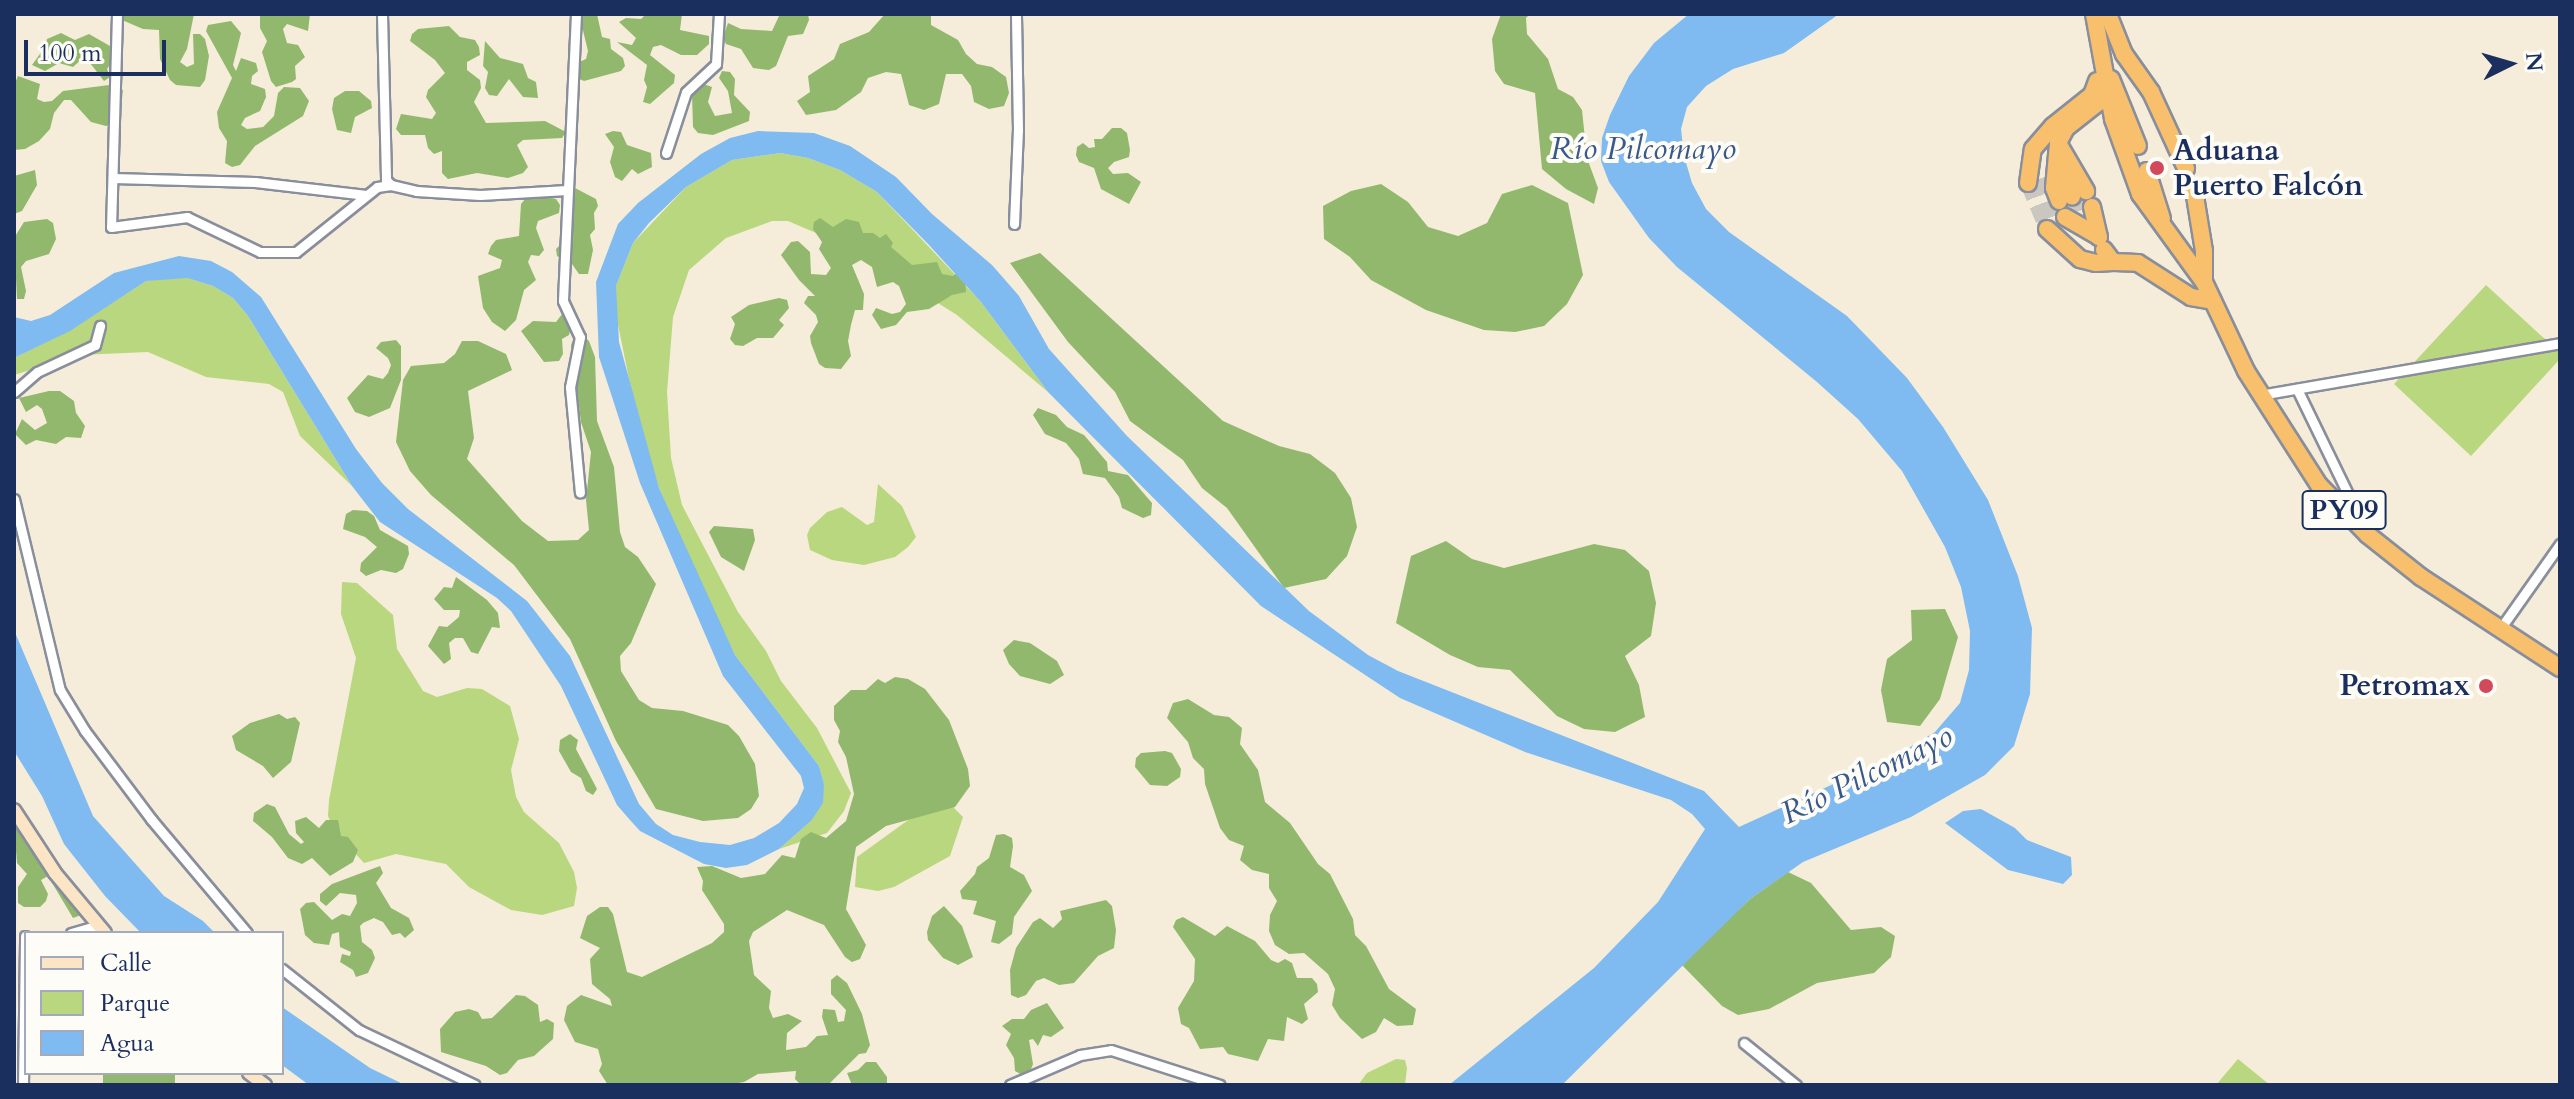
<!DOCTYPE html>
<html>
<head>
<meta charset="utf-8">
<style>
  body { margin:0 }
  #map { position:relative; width:2574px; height:1099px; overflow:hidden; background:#f5edd9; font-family:Cardo,serif }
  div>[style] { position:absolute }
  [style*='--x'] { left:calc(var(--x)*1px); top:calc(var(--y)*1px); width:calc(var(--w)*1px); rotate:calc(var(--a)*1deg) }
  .green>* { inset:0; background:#b8d77e }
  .forest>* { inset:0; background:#92b86d; transform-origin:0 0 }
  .water>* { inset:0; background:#7fbaf1 }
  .highway-tunnel>* { height:16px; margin-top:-8px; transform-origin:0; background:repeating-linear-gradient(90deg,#c9c7c0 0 16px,transparent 0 24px) }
  .roads { filter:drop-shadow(2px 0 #888e9c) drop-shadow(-2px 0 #888e9c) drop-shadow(0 2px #888e9c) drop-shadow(0 -2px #888e9c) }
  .street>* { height:9px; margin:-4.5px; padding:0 4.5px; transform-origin:4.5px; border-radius:4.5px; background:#fff }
  .secondary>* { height:12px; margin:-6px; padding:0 6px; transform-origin:6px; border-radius:6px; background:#fce5c4 }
  .highway>* { height:16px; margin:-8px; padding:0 8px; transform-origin:8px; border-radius:8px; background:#f8bf6c }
  .dots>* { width:22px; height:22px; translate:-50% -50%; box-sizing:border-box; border:4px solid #fdfcf7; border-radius:50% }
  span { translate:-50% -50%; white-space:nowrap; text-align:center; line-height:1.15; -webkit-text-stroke:8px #fdfcf7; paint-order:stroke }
  .shield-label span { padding:2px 6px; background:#fdfcf7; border:2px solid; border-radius:6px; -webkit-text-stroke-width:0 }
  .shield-label { font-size:28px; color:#1b2f5e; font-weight:700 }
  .poi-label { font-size:30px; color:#1b2f5e; font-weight:700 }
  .left { translate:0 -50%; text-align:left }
  .right { translate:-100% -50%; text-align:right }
  .water-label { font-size:32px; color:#39598a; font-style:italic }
  .frame { position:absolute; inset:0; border:16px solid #1b2f5e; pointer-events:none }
  .legend { position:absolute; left:24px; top:931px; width:260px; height:144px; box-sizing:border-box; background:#fdfcf7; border:2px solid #a3aaba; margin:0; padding:10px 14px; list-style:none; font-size:24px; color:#1b2f5e }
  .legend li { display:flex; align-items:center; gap:16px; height:40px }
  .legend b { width:40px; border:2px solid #a3aaba }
  .north { position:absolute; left:2470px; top:24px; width:80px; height:80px; -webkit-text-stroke:6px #fdfcf7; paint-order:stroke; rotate:85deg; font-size:22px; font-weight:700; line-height:32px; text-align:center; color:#1b2f5e }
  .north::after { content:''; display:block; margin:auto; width:28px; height:36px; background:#1b2f5e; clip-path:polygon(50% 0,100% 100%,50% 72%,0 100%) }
  .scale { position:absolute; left:24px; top:40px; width:142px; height:36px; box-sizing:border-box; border:4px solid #1b2f5e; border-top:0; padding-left:10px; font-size:24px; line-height:28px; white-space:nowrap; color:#1b2f5e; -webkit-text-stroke:6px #fdfcf7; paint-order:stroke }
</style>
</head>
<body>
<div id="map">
  <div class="green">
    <div style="clip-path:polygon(780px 153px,808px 158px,840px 170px,877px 192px,981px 302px,1048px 392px,957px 315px,849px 247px,788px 221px,772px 221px,726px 238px,689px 270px,673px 317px,667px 392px,671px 458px,682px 505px,738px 612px,766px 651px,781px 681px,817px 728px,851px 793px,844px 811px,827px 833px,779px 849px,811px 821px,824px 785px,819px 766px,735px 655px,692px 565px,659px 488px,638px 423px,615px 310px,616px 286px,633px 243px,686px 187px,732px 160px)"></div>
    <div style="clip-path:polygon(166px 277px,187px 278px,213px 286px,233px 298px,248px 316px,352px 486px,300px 436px,283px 392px,269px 384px,206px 377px,148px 352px,79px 355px,14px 375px,14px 358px,69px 331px,146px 281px)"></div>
    <div style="clip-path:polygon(2486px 285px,2560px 353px,2560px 359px,2471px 456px,2394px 384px)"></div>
    <div style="clip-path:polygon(878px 484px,902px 506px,916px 537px,908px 547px,895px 557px,864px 565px,832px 560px,810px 550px,807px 535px,810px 528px,827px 512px,842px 507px,867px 525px,874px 522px)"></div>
    <div style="clip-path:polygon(342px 582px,357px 583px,393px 615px,397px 649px,423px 691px,437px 697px,467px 688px,482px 689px,510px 706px,519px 739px,511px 770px,516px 797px,524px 812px,559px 843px,574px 872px,577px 888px,574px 906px,542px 915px,511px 910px,469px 887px,446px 864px,396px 854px,364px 863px,334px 830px,328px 816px,329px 800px,356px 658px,341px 614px)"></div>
    <div style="clip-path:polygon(929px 805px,951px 805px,963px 817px,950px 856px,894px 887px,878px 891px,855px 887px,857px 857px)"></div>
    <div style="clip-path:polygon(1396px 1059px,1405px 1060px,1407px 1068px,1405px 1085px,1358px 1085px,1367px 1073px)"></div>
    <div style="clip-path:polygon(2238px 1059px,2270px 1085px,2216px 1085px)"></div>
  </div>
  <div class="forest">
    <div style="clip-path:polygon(120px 14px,194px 14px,187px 49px,180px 62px,187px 67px,194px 64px,193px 34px,200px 34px,205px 39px,209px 56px,205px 80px,200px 87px,176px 85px,170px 80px,160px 59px,159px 30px,143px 29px,122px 20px)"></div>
    <div style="clip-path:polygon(260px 14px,310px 14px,308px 31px,287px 24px,283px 29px,287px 43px,298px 45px,305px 57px,295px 66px,296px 79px,292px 82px,276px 87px,271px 81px,262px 52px,267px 41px,260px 28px)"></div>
    <div style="clip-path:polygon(579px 14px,597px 14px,602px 37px,610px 39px,611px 49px,623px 58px,625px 66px,621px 71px,584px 81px,577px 78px,579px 62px,586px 59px,588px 51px)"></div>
    <div style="clip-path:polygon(646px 14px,682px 14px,680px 30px,709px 36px,709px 44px,697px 55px,681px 55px,661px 45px,653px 47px,650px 55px,675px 75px,674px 83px,650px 104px,643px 102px,647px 87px,644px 80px,647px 65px,617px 42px,632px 45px,636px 38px,619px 22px,626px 18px,641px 19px)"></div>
    <div style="clip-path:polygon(780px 14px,808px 14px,809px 20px,803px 34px,788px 36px,776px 66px,769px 70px,753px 68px,741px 49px,726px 44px,723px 37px,728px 23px,741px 29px,772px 31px)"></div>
    <div style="clip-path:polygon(885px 14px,931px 14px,931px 25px,958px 40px,966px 54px,977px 64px,992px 67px,1006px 77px,1009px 93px,1004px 106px,989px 109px,974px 102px,971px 86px,962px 74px,946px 74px,939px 104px,924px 110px,909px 105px,901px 74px,886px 72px,868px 78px,861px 92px,836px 110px,806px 115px,797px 101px,810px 92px,808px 76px,834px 59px,840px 44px,869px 32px)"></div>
    <div style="clip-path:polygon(1501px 14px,1530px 14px,1526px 18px,1527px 34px,1548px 59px,1558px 89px,1573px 97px,1582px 110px,1587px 158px,1598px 188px,1594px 204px,1566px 189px,1542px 169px,1535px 93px,1504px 84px,1495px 71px,1492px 39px)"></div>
    <div style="clip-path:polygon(231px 21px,241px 33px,233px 65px,236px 71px,241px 58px,256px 63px,258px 71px,252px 76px,251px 84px,265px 89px,266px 97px,260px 111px,245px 118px,241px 125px,247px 129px,263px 127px,274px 116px,278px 93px,284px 87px,300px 88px,309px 101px,303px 116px,255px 146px,240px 165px,232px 167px,225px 163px,227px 141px,219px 128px,217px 112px,232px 78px,206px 31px,208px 25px)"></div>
    <div style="clip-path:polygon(449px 26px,460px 37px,475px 40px,479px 47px,480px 55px,467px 62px,467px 70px,480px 80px,481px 88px,474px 102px,486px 123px,545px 121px,566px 132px,562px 138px,523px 140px,517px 145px,528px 167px,523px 173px,508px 178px,477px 173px,448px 179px,442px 173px,442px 151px,434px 154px,428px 148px,425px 135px,401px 135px,396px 129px,401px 114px,432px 119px,436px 113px,426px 97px,428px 90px,445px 73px,435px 60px,410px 41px,412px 34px,418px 29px)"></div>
    <div style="clip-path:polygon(61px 33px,75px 40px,89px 34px,110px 46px,112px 62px,107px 69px,110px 77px,104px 81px,90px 63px,82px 59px,73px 67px,59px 63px,45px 71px,32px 65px,45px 47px,47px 39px)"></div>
    <div style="clip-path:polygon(485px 41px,500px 58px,523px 64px,528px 78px,536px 82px,538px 98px,523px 97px,509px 79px,497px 96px,489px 95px,485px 88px,488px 72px,483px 66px)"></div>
    <div style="clip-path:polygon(722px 71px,730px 72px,735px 79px,734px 95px,750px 112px,749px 121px,713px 135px,698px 133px,693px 127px,692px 95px,698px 82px,712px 87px,708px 102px,715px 116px,732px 113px,728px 91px,719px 78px)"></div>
    <div style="clip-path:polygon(18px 76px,40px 84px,37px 99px,44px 102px,52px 101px,63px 91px,109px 85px,123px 90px,122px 99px,114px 101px,113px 124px,106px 126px,91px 122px,71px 100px,64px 100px,54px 113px,50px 129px,39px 141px,25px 149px,14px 150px,14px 85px)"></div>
    <div style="clip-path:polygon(345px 91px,359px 91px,371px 101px,372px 108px,355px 117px,351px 133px,337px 130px,332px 109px,334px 98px)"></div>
    <div style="clip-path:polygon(1112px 128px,1121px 128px,1127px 133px,1130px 150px,1129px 157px,1114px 162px,1108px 168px,1113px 174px,1128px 173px,1141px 182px,1129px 204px,1101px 189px,1094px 168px,1079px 162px,1076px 155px,1077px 147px,1083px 143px,1089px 148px,1095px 147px,1094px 139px,1102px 139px)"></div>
    <div style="clip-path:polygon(613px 131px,621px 132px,627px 145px,651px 153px,652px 167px,638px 174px,632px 169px,622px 181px,615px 177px,610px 162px,614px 147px,605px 134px)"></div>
    <div style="clip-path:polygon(35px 170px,37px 185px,22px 211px,14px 214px,14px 176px)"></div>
    <div style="clip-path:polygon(1381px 184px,1408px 202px,1428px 227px,1458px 236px,1487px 223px,1502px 194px,1532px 185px,1568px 203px,1583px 275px,1567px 304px,1544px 326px,1515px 332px,1484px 330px,1426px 310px,1371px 280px,1350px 257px,1324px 239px,1323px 206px,1351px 191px)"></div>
    <div style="clip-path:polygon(575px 188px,596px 199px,598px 206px,594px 213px,595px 229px,590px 235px,593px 250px,588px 274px,579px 274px,572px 264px,557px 256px,556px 249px,566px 239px,566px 215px,573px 211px,567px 190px)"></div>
    <div style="clip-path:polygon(541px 195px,556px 199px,560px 205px,559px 213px,538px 221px,536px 228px,544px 250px,539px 256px,531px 255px,528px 262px,536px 280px,524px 290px,516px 320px,505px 331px,492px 322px,483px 308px,478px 276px,500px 268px,502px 260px,488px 254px,491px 246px,496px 240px,519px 236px,521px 204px,526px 198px)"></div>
    <div style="clip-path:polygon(820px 218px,833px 227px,846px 219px,859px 222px,863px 233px,873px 233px,880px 238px,886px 234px,893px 243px,891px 247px,912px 265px,937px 262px,942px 274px,953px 276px,959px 271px,965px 278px,966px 292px,952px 295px,929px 309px,907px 312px,896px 325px,881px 329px,872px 315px,876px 308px,892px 314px,900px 312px,906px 304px,899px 286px,893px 282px,877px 287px,872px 267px,861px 260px,852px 265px,864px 294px,863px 310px,855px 310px,851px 325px,848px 341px,851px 356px,841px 369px,825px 368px,819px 364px,811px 343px,810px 336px,818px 322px,816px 315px,804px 303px,808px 296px,815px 296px,799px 280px,781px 255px,791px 242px,798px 241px,810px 252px,811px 274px,826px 275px,831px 268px,819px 249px,822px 242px,813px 229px,814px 222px)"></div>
    <div style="clip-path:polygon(47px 219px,53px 223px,56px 239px,49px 254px,26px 261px,21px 267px,26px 291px,24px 299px,17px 299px,14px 238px,24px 222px)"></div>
    <div style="clip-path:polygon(1040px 253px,1223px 421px,1279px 446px,1310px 454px,1335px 473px,1351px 498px,1357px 527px,1347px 556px,1326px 579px,1284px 588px,1227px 508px,1202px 488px,1183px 460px,1130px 421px,1115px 392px,1068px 342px,1010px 263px)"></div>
    <div style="clip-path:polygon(779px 298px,787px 300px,789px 308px,779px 320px,784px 325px,773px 338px,757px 338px,743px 346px,735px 345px,730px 339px,735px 324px,731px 317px,749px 305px)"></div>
    <div style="clip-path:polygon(566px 309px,573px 309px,574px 317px,569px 335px,562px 339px,563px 354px,559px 361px,544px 362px,521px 331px,533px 321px,556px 322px)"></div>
    <div style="clip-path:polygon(577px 330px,589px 341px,595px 357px,597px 421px,614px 467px,620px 532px,625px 547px,638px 557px,656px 584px,631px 643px,620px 656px,621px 671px,639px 700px,652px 708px,683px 711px,728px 725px,739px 736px,755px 764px,759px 796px,751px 809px,738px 818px,703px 821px,656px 809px,616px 741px,570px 639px,514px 565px,431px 495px,410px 471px,396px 442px,403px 380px,411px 366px,444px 363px,455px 354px,462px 341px,478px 341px,506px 354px,512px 370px,468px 391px,474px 438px,467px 459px,522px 521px,548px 541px,578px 540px,589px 530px,586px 500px,591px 452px,581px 422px,571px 345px)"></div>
    <div style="clip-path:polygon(396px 340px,401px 346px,401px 380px,390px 408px,369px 417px,355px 412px,347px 398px,368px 375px,383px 379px,388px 373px,391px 365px,388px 358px,376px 348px,381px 342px)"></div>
    <div style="clip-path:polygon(49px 391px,60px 391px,74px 401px,76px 413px,85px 426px,81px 438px,66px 437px,56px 444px,36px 440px,26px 445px,15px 434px,22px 419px,35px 430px,47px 423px,42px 409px,37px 405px,26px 412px,19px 398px)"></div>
    <div style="clip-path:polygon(1038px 408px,1056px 415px,1067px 427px,1084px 435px,1107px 462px,1108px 471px,1128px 475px,1152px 503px,1151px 515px,1143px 518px,1122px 508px,1119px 497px,1105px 478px,1083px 474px,1079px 459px,1066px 443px,1045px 434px,1033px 415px)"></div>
    <div style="clip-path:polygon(353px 510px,367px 511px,374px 516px,380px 530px,408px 546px,409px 554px,403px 569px,396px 573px,381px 570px,366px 576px,360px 571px,361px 563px,377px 547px,365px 537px,343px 529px,346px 514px)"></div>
    <div style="clip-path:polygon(714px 526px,753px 529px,755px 540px,744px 571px,721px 557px,709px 532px)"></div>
    <div style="clip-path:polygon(1446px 541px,1472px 559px,1504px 568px,1594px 544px,1625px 550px,1649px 571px,1656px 603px,1651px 636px,1625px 656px,1639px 685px,1645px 717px,1615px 732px,1584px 729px,1557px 716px,1510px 670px,1478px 667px,1450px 655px,1396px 623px,1411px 556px)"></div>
    <div style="clip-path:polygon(456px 577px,487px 600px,498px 613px,500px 628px,492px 627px,478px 654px,471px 652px,463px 638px,455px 638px,449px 643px,451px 659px,444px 664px,428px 646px,439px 626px,447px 627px,459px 617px,460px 610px,444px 610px,434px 599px,444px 587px,452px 588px)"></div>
    <div style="clip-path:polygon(1945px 609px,1958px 637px,1940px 699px,1920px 726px,1887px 722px,1881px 690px,1887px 659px,1912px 640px,1911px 610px)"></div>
    <div style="clip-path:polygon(1014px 640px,1030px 643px,1057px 661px,1064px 675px,1050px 684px,1020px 676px,1009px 664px,1003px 650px)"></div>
    <div style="clip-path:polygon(895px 677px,908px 679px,925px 689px,949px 720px,968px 769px,970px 786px,955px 807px,886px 826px,856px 847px,846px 909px,866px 945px,860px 959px,852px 962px,845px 957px,824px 925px,787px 910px,753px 932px,749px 941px,754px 975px,771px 991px,769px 1008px,773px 1018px,788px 1014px,802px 1021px,787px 1033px,786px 1050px,806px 1047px,817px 1036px,828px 1035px,822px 1017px,823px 1009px,835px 1010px,838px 1022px,844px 1021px,846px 1010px,831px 994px,831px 980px,837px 975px,847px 983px,862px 1014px,870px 1045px,866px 1053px,859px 1054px,828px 1085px,801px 1085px,795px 1079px,796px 1071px,758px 1074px,744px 1082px,726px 1085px,608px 1085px,599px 1071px,602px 1064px,598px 1049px,575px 1042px,564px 1020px,567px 1006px,581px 995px,612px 1006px,610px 999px,592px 984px,590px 959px,600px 948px,580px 938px,587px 916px,600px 907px,608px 907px,613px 914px,627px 972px,642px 977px,712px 943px,724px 932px,724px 924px,702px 890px,703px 881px,697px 867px,712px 866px,741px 878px,765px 874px,782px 855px,795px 858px,801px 839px,811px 832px,826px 838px,846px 821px,854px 794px,846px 757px,838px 742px,840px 731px,834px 720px,834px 706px,851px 690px,866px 690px,878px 679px,885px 683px)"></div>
    <div style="clip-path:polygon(1188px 699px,1214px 715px,1229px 717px,1242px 728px,1240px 744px,1258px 770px,1265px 802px,1290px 823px,1318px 864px,1330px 874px,1353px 919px,1355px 935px,1366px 946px,1389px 989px,1416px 1009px,1413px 1025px,1397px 1026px,1384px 1018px,1376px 1032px,1362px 1039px,1340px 1018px,1332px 1005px,1335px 989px,1328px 974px,1304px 953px,1289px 954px,1275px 945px,1269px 931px,1270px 915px,1277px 901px,1269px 888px,1269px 874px,1252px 870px,1240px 860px,1244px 846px,1229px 840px,1220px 828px,1205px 784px,1204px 769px,1193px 758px,1188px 742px,1167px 718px,1173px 703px)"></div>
    <div style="clip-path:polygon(279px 714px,287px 719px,295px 717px,300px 723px,291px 762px,273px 778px,263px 766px,236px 750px,232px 736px,250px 723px)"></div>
    <div style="clip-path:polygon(570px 734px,578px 740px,576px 749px,597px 789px,593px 795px,586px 791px,581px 778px,571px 772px,559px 751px,560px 740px)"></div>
    <div style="clip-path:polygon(1165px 751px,1172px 753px,1181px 769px,1180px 777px,1167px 786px,1150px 785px,1135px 767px,1136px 758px,1141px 753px)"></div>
    <div style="clip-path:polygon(267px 804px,275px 807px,289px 834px,301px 844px,304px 842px,296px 833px,295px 821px,306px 817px,319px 828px,326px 820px,338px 820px,341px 836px,348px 837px,358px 850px,353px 862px,330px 876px,312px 858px,302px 864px,288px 858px,272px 837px,253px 821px,254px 813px)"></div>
    <div style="clip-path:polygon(14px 826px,34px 843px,82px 907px,81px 915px,73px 918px,48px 876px,41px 880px,48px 894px,46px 901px,40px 907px,24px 907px,18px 903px,18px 887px,27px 874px,17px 863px)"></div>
    <div style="clip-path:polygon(1004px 834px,1012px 838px,1013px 846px,1010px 867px,1024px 875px,1032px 891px,1014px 917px,1012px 934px,999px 944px,991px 942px,996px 921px,973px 914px,977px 901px,962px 899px,960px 891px,975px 874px,977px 867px,989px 858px,996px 835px)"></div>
    <div style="clip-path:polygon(380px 866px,383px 873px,376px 883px,391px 908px,409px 918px,414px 930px,405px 938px,400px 933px,392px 935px,383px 922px,374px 918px,363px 923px,360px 926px,362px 942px,372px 950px,375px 958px,368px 973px,356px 977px,353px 970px,340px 962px,342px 954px,350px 956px,351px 952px,340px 947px,339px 932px,332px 934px,329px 945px,314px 943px,305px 935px,300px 909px,306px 903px,314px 902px,332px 920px,342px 914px,350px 916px,357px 903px,356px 895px,340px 893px,326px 906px,320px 901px,320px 894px,332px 884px)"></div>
    <div style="clip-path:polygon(1788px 872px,1811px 883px,1851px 930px,1881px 927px,1895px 936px,1891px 957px,1874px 973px,1817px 983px,1769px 1009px,1738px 1015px,1722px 1006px,1681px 964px,1750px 899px)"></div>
    <div style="clip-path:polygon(1106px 900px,1112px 906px,1116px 930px,1114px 948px,1098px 956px,1074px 983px,1059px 985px,1044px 978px,1036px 981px,1026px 995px,1018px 998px,1011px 995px,1010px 970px,1016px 948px,1033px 922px,1040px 918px,1053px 928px,1062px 919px,1060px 911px)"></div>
    <div style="clip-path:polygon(944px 906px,962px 926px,973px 957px,958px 965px,943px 958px,928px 940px,927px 932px,932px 916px)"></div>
    <div style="clip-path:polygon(1183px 917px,1215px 936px,1227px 926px,1255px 941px,1271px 960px,1278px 963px,1285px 959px,1292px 963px,1297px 978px,1312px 978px,1317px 984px,1318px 992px,1304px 1004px,1308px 1019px,1302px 1024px,1287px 1017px,1284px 1041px,1268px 1039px,1258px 1061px,1228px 1054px,1223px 1047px,1200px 1049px,1189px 1028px,1181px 1024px,1178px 1008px,1194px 981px,1195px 959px,1173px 927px,1176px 920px)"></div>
    <div style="clip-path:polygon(516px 995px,525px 996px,538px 1005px,540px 1022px,547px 1019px,554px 1023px,553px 1039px,534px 1056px,518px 1060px,507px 1073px,500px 1075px,486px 1066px,441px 1052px,440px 1029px,455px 1012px,469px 1009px,478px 1012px,482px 1019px,492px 1018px)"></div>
    <div style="clip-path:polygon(1047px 1003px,1064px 1028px,1051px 1037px,1043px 1035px,1038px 1046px,1033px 1039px,1029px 1040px,1033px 1064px,1030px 1072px,1022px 1075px,1015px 1071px,1014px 1058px,1006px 1045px,1011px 1034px,1002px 1026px,1012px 1019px,1024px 1019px,1031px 1010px)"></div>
    <div style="clip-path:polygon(866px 1062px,876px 1062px,887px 1077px,887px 1085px,852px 1085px,847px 1073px,858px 1070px)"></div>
    <div style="left:103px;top:1073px;width:72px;height:12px"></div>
  </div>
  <div class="water">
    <div style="clip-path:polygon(1689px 14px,1839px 14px,1784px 53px,1733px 69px,1706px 86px,1687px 107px,1681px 129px,1684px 156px,1692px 183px,1706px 209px,1729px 232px,1847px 316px,1907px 378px,1943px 427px,1988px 500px,2018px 576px,2032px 628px,2030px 694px,2014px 746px,1985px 775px,1911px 817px,1803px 862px,1750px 899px,1562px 1085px,1449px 1085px,1594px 968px,1658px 902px,1705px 829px,1692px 814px,1671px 800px,1525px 752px,1400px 698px,1261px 606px,1048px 392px,981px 302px,929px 245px,877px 192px,840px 170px,808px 158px,780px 153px,732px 160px,686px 187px,649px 223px,633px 243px,616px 286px,619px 342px,659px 488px,735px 655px,819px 766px,824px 784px,823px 803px,811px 821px,779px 849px,747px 865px,726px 868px,704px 864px,640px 831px,630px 820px,617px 805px,561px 686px,511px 611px,497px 598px,380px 522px,352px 486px,248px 316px,233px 298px,213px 286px,187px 278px,146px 281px,70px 331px,14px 358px,14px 317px,31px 321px,50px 315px,114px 273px,179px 256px,211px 261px,232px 272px,261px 297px,356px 449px,382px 483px,408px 509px,527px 601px,570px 656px,639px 804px,656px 824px,673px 835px,700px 842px,730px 845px,754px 838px,779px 823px,797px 804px,804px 788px,801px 776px,723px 676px,640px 483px,599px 357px,596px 282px,618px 224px,638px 203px,701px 154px,730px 138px,758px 131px,814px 133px,850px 146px,896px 177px,932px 214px,992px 265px,1019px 296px,1049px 349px,1127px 436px,1309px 611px,1368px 655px,1398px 671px,1704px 791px,1739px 827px,1897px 755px,1935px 732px,1960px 703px,1969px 670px,1970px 631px,1961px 587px,1945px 547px,1902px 471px,1858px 419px,1817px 382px,1677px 267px,1649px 238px,1609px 182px,1601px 161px,1602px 138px,1610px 115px,1629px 76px,1654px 43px)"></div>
    <div style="clip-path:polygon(14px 630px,93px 816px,164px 896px,203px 921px,215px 933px,141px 933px,105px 896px,64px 844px,42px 796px,14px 751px)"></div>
    <div style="clip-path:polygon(1981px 809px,2015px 828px,2027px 840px,2071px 857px,2072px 875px,2063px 884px,2008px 870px,1945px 823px,1963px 811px)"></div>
    <div style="clip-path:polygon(282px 1007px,370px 1068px,405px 1085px,309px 1085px,282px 1065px)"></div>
  </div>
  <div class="highway-tunnel">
    <div style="--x:2039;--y:179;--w:49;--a:68.6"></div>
    <div style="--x:2028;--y:183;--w:47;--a:67.3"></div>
    <div style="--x:2079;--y:194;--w:16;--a:68"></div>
    <div style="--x:2065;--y:199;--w:17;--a:69"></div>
  </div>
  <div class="roads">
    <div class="street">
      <div style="--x:117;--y:14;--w:213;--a:91.6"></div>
      <div style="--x:111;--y:227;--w:77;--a:-7.5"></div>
      <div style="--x:187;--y:217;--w:81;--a:25.6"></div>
      <div style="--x:260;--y:252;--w:36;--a:0"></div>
      <div style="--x:296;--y:252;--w:104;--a:-38.7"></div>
      <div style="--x:377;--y:187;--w:14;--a:-8"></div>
      <div style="--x:382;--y:14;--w:166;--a:88.6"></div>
      <div style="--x:386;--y:180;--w:7;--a:45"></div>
      <div style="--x:391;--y:185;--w:26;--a:13"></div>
      <div style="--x:416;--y:191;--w:64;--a:3.6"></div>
      <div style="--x:480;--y:195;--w:87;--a:-3.3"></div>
      <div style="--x:576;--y:14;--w:287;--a:92.6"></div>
      <div style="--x:563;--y:301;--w:40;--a:65"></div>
      <div style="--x:580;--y:337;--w:51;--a:101.3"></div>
      <div style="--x:570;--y:387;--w:106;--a:84.6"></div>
      <div style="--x:666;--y:153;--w:64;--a:-71.8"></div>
      <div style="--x:686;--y:92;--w:41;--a:-43"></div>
      <div style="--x:716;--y:64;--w:50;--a:-86.6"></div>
      <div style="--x:113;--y:178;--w:142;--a:1.6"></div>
      <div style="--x:255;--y:182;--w:112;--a:6.7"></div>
      <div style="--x:1014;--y:224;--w:94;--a:-87.6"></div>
      <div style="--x:1018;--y:130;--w:116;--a:-91"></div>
      <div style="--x:2297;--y:389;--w:151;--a:64.1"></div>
      <div style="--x:14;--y:392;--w:30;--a:-41"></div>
      <div style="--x:37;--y:372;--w:64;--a:-25"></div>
      <div style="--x:95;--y:345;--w:20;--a:-75"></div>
      <div style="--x:2260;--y:395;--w:304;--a:-9.8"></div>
      <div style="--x:14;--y:499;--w:196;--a:76.5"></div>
      <div style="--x:60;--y:690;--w:48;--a:58.6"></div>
      <div style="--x:85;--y:731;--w:110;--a:53.1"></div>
      <div style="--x:151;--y:819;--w:149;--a:49.9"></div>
      <div style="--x:2500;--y:629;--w:104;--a:-54.8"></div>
      <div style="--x:71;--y:933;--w:29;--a:-16"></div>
      <div style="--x:282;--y:969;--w:98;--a:38.4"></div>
      <div style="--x:359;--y:1030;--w:128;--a:25.4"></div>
      <div style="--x:1744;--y:1043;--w:67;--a:38.9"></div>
      <div style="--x:23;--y:1085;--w:149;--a:-89.2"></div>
      <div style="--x:1010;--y:1085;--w:76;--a:-23.2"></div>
      <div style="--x:1080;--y:1055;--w:31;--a:-9"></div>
      <div style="--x:1111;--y:1050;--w:114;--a:17.8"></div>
    </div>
    <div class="secondary">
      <div style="--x:14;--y:810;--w:75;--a:56.9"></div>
      <div style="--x:55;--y:873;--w:78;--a:50.2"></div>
      <div style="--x:249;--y:1073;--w:20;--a:37"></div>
    </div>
    <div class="highway">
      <div style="--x:2094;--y:14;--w:107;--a:79.7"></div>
      <div style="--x:2113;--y:119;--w:80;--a:70.2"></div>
      <div style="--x:2140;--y:194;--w:109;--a:54"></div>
      <div style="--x:2204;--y:282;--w:98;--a:64.7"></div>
      <div style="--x:2246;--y:371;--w:135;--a:57.4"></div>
      <div style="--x:2319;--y:485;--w:70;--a:45.6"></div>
      <div style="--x:2368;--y:535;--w:68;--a:38.4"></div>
      <div style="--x:2421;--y:577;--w:166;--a:33.2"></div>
      <div style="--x:2108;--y:14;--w:43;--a:68.2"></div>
      <div style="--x:2124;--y:54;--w:47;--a:54.6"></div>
      <div style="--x:2151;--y:92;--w:84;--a:65.3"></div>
      <div style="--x:2111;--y:79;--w:72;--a:68.1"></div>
      <div style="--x:2058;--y:143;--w:56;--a:59.7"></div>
      <div style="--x:2061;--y:157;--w:41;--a:74.2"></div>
      <div style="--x:2147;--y:171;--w:50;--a:72.6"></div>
      <div style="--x:2028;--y:183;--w:34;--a:-82"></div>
      <div style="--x:2033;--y:149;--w:30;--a:-49"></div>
      <div style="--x:2053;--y:126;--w:50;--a:-38.5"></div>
      <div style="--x:2092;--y:95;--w:15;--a:-70"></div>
      <div style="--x:2194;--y:190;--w:62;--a:80.7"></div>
      <div style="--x:2204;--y:251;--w:31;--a:90"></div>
      <div style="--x:2059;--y:201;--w:14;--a:-111"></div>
      <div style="--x:2054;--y:188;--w:45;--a:-84.9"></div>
      <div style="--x:2058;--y:143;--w:17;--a:-62"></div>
      <div style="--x:2066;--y:128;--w:42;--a:-38.2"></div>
      <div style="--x:2099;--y:102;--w:20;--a:-81"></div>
      <div style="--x:2092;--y:207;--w:31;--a:77"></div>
      <div style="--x:2065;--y:217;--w:39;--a:30"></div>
      <div style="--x:2047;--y:229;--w:45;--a:42.3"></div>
      <div style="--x:2080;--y:259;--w:16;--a:14"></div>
      <div style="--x:2096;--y:263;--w:17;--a:-3"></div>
      <div style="--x:2104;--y:250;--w:15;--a:53"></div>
      <div style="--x:2113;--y:262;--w:25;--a:2"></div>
      <div style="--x:2138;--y:263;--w:63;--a:32.7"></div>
      <div style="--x:2191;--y:297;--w:22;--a:10"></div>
    </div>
  </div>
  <div class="dots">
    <div style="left:2157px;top:168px;background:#d1495b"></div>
    <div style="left:2486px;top:686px;background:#d1495b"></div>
  </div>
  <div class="shield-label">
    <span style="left:2344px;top:510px">PY09</span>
  </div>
  <div class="poi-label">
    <span class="left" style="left:2173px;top:168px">Aduana<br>Puerto Falcón</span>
    <span class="right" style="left:2470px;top:686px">Petromax</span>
  </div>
  <div class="water-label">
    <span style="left:1643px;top:149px">Río Pilcomayo</span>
    <span style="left:1867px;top:775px;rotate:-26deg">Río Pilcomayo</span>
  </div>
  <div class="frame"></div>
  <ul class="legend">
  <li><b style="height:10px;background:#fce5c4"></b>Calle</li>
  <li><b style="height:22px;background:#b8d77e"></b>Parque</li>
  <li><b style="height:22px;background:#7fbaf1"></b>Agua</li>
  </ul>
  <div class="north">N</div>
  <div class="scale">100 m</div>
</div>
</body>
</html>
